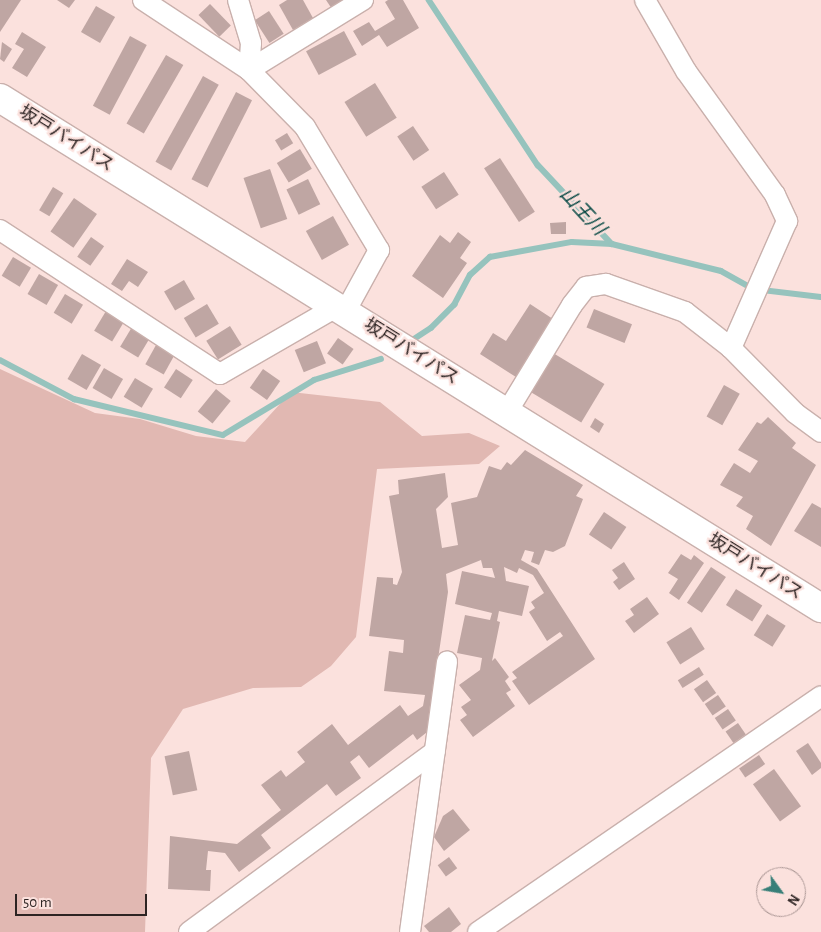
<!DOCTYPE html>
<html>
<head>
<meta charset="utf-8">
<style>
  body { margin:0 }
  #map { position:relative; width:821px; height:932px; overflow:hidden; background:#fbe1dd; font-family:"Alegreya Sans","Noto Sans JP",sans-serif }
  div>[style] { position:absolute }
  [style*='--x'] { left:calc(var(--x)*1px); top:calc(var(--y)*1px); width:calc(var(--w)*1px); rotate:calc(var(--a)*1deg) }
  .green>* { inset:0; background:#e1b8b2 }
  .stream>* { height:5.5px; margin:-2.75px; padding:0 2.75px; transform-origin:2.75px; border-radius:2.75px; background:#96c3bd }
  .building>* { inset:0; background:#bfa6a3; transform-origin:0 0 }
  .roads { filter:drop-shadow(1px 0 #c9b0ac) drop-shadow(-1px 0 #c9b0ac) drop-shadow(0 1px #c9b0ac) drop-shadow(0 -1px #c9b0ac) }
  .minor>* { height:20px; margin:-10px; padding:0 10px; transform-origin:10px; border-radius:10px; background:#fff }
  .trunk>* { height:28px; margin:-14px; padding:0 14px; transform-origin:14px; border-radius:14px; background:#fff }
  span { translate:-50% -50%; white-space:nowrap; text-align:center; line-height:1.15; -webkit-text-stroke:4.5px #fbe1dd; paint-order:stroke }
  .street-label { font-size:18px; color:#2d2423 }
  .water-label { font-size:19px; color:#004540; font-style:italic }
  .north { position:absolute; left:756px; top:867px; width:50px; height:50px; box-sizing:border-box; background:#fbe1dd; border:1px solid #a99593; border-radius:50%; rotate:122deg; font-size:14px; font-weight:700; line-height:20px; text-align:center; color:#2d2423 }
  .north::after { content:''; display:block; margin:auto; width:18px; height:22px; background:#387f78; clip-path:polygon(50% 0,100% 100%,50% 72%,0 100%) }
  .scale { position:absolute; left:15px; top:894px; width:132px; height:22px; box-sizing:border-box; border:2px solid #2d2423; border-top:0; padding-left:6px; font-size:15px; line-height:18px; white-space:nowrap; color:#2d2423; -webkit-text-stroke:4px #fbe1dd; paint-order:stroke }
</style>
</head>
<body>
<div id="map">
  <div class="green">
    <div style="clip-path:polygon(0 369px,95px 413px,140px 419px,196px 436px,245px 442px,291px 392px,380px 402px,422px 436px,469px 433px,500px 446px,479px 464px,377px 469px,356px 637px,331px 666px,301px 687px,253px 688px,183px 709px,151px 758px,145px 932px,0 932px)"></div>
  </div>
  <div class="stream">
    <div style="--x:429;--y:0;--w:198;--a:56.6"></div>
    <div style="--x:538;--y:165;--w:108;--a:46.9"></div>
    <div style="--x:414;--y:339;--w:20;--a:-33"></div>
    <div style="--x:431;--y:328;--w:33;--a:-45"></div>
    <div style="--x:454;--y:305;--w:34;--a:-62"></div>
    <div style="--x:470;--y:275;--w:27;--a:-42"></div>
    <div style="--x:490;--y:257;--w:83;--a:-10.4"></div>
    <div style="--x:572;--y:242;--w:40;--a:2.9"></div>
    <div style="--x:612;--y:244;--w:112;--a:13.9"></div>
    <div style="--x:721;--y:271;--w:38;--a:29"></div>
    <div style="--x:754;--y:289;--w:67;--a:6.8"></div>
    <div style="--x:0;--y:360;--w:84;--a:27.8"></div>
    <div style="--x:74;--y:399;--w:153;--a:13.6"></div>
    <div style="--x:223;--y:435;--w:106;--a:-31.1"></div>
    <div style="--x:314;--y:380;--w:70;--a:-17.4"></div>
  </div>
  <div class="building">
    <div style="clip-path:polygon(0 0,21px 0,0 32px)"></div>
    <div style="clip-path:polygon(57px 0,75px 0,69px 8px)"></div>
    <div style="clip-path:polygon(287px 0,303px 0,313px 18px,293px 30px,279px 5px)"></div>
    <div style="clip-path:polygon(326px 0,346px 0,332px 9px)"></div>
    <div style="clip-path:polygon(388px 0,403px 0,419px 28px,387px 47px,379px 35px,362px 46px,353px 31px,369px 22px,375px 31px,395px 19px,385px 2px)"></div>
    <div style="left:210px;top:4px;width:30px;height:16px;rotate:46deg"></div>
    <div style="left:96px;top:6px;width:22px;height:30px;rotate:30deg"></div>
    <div style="left:269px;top:11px;width:27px;height:17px;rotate:57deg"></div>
    <div style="left:344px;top:31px;width:27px;height:43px;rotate:62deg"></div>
    <div style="clip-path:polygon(22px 32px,46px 47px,27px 77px,12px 68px,24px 49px,15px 44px)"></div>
    <div style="left:130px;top:36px;width:19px;height:79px;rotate:28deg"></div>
    <div style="clip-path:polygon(2px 42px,12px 49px,4px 62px,0 59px)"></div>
    <div style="left:166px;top:55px;width:20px;height:79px;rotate:30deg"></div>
    <div style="left:203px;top:76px;width:18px;height:98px;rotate:29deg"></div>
    <div style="left:375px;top:83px;width:41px;height:36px;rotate:58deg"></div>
    <div style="left:236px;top:92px;width:18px;height:98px;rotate:27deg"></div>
    <div style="left:413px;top:126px;width:29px;height:19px;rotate:56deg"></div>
    <div style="left:287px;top:133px;width:12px;height:14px;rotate:59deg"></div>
    <div style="left:300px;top:149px;width:23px;height:27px;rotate:59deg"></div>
    <div style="left:500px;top:158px;width:64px;height:19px;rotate:57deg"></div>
    <div style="left:270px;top:169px;width:53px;height:28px;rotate:71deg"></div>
    <div style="left:444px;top:172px;width:27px;height:27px;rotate:57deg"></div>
    <div style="left:308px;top:179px;width:28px;height:24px;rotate:64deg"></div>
    <div style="left:53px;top:187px;width:12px;height:27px;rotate:31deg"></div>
    <div style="left:74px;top:198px;width:28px;height:41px;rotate:35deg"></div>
    <div style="left:333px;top:216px;width:33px;height:31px;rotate:61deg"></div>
    <div style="clip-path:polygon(566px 222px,566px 234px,551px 234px,550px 223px)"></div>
    <div style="clip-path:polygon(458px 232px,471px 242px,460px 258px,467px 263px,443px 298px,412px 276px,440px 235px,450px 243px)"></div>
    <div style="left:91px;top:237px;width:16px;height:24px;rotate:35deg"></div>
    <div style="left:13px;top:257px;width:21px;height:22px;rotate:31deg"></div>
    <div style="clip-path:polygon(127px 259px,148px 272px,138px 287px,129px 281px,122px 291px,111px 284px)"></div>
    <div style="left:39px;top:274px;width:22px;height:23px;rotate:30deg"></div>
    <div style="left:184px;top:280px;width:22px;height:23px;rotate:60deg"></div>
    <div style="left:65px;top:294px;width:21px;height:22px;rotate:31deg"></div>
    <div style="left:207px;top:304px;width:23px;height:27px;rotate:59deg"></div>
    <div style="clip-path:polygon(530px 304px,553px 319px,516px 377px,480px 354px,493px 333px,506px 341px)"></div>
    <div style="left:594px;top:309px;width:41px;height:20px;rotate:22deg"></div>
    <div style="left:106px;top:311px;width:21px;height:23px;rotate:31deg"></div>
    <div style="left:230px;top:326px;width:22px;height:28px;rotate:58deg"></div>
    <div style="left:132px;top:327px;width:21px;height:23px;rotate:31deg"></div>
    <div style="left:338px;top:338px;width:19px;height:19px;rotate:35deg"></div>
    <div style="left:317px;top:341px;width:24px;height:24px;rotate:68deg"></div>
    <div style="left:156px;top:345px;width:21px;height:22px;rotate:29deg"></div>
    <div style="left:553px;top:353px;width:60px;height:45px;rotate:31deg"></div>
    <div style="left:82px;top:354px;width:22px;height:29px;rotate:30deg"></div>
    <div style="left:104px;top:368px;width:22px;height:23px;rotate:30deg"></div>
    <div style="left:176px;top:369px;width:20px;height:22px;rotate:33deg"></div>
    <div style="left:263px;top:369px;width:21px;height:23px;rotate:35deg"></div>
    <div style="left:135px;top:378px;width:21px;height:22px;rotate:31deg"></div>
    <div style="left:724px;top:385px;width:18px;height:36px;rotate:29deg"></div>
    <div style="left:216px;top:389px;width:19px;height:29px;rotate:39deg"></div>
    <div style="clip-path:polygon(768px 417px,796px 443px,792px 448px,816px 465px,771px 546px,746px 529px,753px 516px,736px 506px,743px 497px,720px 485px,734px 463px,750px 473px,758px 461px,738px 450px,757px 422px,761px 424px)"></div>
    <div style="clip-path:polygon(595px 418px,604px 424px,599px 433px,590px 427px)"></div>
    <div style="clip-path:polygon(525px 450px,583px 485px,576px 496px,583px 499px,565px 546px,553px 552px,545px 550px,539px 565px,531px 562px,534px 552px,525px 550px,521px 560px,537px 569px,595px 659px,529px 705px,512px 681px,517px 678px,512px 672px,563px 636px,560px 632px,547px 641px,529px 612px,535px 608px,531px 602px,544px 593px,533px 575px,519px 568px,517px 573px,504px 567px,506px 581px,529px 586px,522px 616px,499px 611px,497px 621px,500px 622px,492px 661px,495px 658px,509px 677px,505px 681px,511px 690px,506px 693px,515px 706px,473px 737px,460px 720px,467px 715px,461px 707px,471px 700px,459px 685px,480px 670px,482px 658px,457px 653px,465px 615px,490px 620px,492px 613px,455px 604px,462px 571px,495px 578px,492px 568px,483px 568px,481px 560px,446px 574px,448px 592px,428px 726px,431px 729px,417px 740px,413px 734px,369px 768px,359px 755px,350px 762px,361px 778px,336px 796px,327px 784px,261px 835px,271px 848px,239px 872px,225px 853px,208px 851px,206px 870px,211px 870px,210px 891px,168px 889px,170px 836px,237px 844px,281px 810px,261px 785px,281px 770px,286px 777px,305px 762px,297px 752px,332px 724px,348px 745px,400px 705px,408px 716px,423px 706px,425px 695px,384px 691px,389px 651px,403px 653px,404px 640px,369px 636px,377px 577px,393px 578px,393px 584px,397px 585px,402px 572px,389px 496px,399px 494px,398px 480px,445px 473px,448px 497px,436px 509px,442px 548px,458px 545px,451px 503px,477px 497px,489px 466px,501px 470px,507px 462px,511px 465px)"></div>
    <div style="clip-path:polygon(812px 503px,821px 508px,821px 547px,794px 531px)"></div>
    <div style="left:604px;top:512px;width:27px;height:27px;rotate:34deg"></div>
    <div style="clip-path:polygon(681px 554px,691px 560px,694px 555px,704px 563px,679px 600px,669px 593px,678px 579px,668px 573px)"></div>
    <div style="clip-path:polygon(624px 562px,635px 579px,619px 590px,613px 582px,618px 578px,612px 570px)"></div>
    <div style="left:711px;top:567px;width:18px;height:43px;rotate:34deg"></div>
    <div style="left:736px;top:589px;width:31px;height:19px;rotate:32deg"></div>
    <div style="clip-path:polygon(647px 597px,659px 614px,634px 633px,625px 621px,634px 615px,630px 609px)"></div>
    <div style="left:767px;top:614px;width:22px;height:25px;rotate:32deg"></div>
    <div style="left:691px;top:627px;width:26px;height:29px;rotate:58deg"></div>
    <div style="left:699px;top:667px;width:9px;height:25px;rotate:58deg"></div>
    <div style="left:707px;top:680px;width:16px;height:16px;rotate:55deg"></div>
    <div style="left:718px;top:695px;width:14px;height:16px;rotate:56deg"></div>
    <div style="left:728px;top:709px;width:14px;height:16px;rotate:56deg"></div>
    <div style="left:738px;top:723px;width:14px;height:15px;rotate:56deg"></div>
    <div style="clip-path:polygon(808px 743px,821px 763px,821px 768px,812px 775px,796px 751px)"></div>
    <div style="left:189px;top:751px;width:40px;height:25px;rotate:78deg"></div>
    <div style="left:759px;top:755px;width:11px;height:24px;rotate:56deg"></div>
    <div style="left:774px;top:769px;width:46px;height:26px;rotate:54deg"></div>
    <div style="clip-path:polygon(453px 809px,470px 830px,444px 851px,434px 837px,443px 816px)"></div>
    <div style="left:449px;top:857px;width:14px;height:14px;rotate:54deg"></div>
    <div style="clip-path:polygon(449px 907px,461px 924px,451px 932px,429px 932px,424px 926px)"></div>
  </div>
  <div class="roads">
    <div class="minor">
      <div style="--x:143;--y:0;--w:127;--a:33.4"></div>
      <div style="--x:249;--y:70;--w:80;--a:45.5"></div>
      <div style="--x:305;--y:127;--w:144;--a:59"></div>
      <div style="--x:379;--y:250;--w:71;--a:118.7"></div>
      <div style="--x:238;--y:0;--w:45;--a:73.2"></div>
      <div style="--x:251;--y:43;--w:27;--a:94"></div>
      <div style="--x:645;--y:0;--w:82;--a:60"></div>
      <div style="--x:686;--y:71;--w:153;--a:54.3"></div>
      <div style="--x:775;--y:195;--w:29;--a:65"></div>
      <div style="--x:787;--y:221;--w:139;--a:113.8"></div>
      <div style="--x:249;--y:70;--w:134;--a:-31.6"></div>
      <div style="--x:0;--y:230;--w:263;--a:33.2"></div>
      <div style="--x:220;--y:374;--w:134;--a:-30"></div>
      <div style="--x:507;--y:412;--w:125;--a:-58.7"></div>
      <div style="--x:572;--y:305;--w:23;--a:-52"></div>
      <div style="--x:586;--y:287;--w:20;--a:-9"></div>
      <div style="--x:606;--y:284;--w:84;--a:19.5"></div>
      <div style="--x:685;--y:312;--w:58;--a:38"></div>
      <div style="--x:731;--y:348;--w:91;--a:45.4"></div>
      <div style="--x:795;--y:413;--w:32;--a:36"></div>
      <div style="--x:189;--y:932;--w:305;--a:-36.3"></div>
      <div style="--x:410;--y:932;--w:273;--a:-82.2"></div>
      <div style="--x:478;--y:932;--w:416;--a:-34.5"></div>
    </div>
    <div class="trunk">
      <div style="--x:0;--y:98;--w:967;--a:31.85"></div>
    </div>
  </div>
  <div class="street-label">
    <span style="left:66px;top:139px;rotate:32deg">坂戸バイパス</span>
    <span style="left:411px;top:352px;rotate:32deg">坂戸バイパス</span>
    <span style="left:755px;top:567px;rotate:32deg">坂戸バイパス</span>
  </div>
  <div class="water-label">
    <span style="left:582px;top:212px;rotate:47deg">山王川</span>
  </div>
  <div class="north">N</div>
  <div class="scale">50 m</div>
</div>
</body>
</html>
